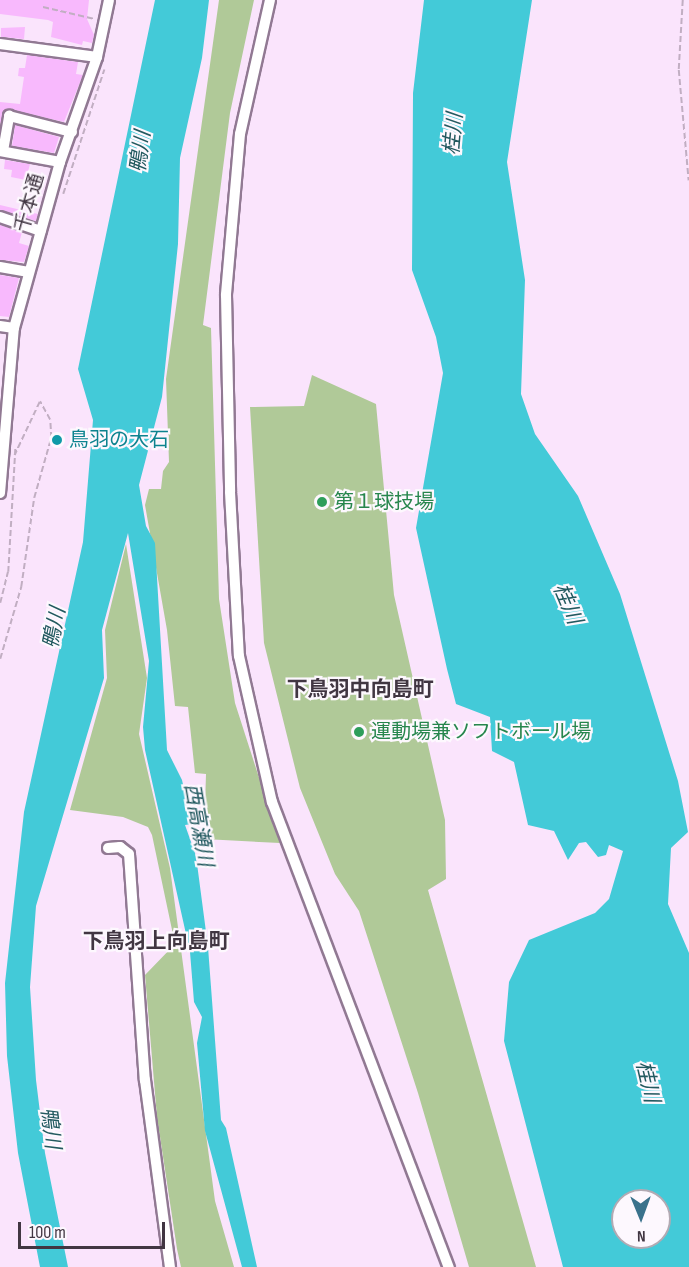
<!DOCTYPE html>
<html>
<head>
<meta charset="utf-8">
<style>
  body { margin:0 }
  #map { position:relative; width:689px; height:1267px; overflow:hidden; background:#fae4fc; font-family:"Sofia Sans Condensed","Noto Sans JP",sans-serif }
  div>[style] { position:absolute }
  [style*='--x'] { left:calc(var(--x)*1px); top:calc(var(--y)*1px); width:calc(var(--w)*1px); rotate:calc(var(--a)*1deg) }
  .green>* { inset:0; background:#b0c998 }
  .water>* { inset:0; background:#43cad8 }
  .building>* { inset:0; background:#f8b9fd }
  .path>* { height:1.5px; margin-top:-0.75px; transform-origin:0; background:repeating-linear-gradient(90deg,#c1aec2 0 6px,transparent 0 9px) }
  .roads { filter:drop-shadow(2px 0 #917993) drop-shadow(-2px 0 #917993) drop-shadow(0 2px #917993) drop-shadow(0 -2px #917993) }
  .minor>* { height:10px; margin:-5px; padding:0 5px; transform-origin:5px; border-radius:5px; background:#fff }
  .dots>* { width:16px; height:16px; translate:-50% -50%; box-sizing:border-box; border:3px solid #fdf8fe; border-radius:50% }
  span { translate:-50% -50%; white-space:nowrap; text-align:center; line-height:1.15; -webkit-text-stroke:4.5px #fdf8fe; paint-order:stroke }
  .street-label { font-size:20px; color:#413642 }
  .culture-label { font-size:20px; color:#0d838f }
  .left { translate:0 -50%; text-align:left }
  .leisure-label { font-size:20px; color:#27864d }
  .water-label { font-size:21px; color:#22595f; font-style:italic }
  .neighbourhood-label { font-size:21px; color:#413642; font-weight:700 }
  .north { position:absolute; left:611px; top:1189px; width:60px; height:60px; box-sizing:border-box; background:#fdf8fe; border:2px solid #b2aab3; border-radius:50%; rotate:179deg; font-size:16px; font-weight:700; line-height:24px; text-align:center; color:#413642 }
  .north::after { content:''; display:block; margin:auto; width:21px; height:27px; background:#3a728c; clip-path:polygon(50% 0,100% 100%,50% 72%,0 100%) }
  .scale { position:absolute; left:18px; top:1222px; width:147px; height:27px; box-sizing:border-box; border:3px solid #413642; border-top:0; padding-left:8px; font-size:18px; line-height:21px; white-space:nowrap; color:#413642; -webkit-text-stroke:4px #fdf8fe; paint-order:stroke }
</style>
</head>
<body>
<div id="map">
  <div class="green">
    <div style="clip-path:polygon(219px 0,254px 0,230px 113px,203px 325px,211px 328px,219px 599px,235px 703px,280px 843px,204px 839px,206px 774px,195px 773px,188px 707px,175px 706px,167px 630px,145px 505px,149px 489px,161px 489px,163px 471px,169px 462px,166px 379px)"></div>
    <div style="clip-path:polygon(312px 375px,376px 404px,394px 595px,445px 820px,446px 879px,428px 890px,536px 1267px,469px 1267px,418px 1093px,359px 911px,335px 874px,300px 788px,264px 643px,250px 407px,304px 406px)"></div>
    <div style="clip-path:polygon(126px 544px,147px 678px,139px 734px,170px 868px,215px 1201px,234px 1267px,181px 1267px,177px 1249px,157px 1117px,145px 975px,175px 944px,152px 835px,148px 827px,123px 817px,70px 810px,107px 678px,105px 630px)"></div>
  </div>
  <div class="water">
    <div style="clip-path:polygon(155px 0,209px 0,202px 58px,180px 158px,178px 244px,162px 397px,139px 485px,146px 526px,155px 543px,167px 750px,182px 780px,192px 824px,185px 825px,196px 856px,208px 947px,221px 1120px,226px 1128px,257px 1267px,242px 1267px,205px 1131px,197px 1043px,202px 1017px,194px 1002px,190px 952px,145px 750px,143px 727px,149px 661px,128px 533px,102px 630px,104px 678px,36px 906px,30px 987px,36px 1080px,45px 1153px,68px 1267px,40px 1267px,18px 1153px,7px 1056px,5px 983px,24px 812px,83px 542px,93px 420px,78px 369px)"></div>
    <div style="clip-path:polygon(evenodd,424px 0,532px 0,507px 162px,525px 280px,521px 394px,535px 434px,578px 496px,620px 594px,678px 781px,688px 832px,671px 848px,668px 904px,689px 953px,689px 1267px,563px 1267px,504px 1041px,509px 982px,529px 940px,595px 913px,609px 899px,623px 851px,609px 845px,606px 855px,598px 857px,586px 842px,579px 843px,568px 860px,554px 831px,528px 825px,514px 762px,492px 751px,490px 717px,456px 704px,447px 669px,416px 528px,443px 373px,436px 337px,412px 270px,413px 93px,424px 0,623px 1201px,659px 1201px,659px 1237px,623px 1237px,623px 1201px)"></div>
  </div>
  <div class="building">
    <div style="clip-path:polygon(0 0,89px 0,87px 19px,94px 35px,92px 43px,83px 41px,82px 45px,51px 37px,53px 22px,48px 20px,0 14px)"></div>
    <div style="clip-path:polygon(25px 27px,24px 39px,1px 37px,1px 28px)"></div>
    <div style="clip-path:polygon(27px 55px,78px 62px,76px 74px,83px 75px,64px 122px,7px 109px,0 124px,0 102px,20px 104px,24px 77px,18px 76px,19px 68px,25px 68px)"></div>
    <div style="clip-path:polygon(15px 125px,59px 137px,54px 153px,12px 146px)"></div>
    <div style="clip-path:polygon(5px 160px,30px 164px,26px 180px,11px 177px,12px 170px,4px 169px)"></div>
    <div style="clip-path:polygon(0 205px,38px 214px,36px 221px,0 210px)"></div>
    <div style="clip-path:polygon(0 225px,22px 232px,19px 243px,29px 246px,24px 262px,0 260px)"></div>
    <div style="clip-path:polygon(0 275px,19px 278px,9px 317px,0 316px)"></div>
  </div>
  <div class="path">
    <div style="--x:683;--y:0;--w:70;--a:93.3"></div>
    <div style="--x:679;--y:70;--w:111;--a:84.9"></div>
    <div style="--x:43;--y:7;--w:53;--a:13"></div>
    <div style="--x:63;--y:194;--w:131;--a:-71.7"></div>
    <div style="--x:0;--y:603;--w:32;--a:-76"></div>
    <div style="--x:8;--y:572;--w:123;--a:-86.7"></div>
    <div style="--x:0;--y:659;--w:75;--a:-73.7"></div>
    <div style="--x:21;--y:587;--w:90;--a:-81.7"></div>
    <div style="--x:34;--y:498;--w:62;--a:-74.2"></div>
    <div style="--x:51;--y:438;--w:18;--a:-93"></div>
    <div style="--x:50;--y:420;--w:21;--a:-119"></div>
    <div style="--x:40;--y:402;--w:59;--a:115.3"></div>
  </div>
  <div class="roads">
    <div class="minor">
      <div style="--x:270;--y:0;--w:137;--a:102.6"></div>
      <div style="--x:240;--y:134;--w:162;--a:95"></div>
      <div style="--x:226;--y:295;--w:197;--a:88.8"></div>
      <div style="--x:230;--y:492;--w:164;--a:86.9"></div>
      <div style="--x:239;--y:656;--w:150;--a:77.3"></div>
      <div style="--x:272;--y:802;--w:498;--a:69.2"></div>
      <div style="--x:0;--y:44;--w:98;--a:7.6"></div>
      <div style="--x:0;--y:151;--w:61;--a:10.4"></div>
      <div style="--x:3;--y:151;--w:36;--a:-80"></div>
      <div style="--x:9;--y:116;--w:65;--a:14.3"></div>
      <div style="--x:0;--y:217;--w:43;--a:18.9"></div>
      <div style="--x:0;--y:267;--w:29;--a:10"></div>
      <div style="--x:0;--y:326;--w:14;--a:8"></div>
      <div style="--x:0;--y:493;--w:166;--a:-85.2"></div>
      <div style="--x:14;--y:328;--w:172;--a:-74.5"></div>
      <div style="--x:60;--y:162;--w:111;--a:-70.6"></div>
      <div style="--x:97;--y:57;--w:58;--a:-78.1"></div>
      <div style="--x:108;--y:848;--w:12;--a:-5"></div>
      <div style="--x:120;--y:847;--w:11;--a:38"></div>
      <div style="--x:129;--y:854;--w:227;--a:86"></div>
      <div style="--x:145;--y:1080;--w:189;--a:82.4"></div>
    </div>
  </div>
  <div class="dots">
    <div style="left:57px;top:440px;background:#0f9aa8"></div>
    <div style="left:322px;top:502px;background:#2e9e5b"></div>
    <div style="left:359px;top:732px;background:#2e9e5b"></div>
  </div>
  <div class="street-label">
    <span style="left:30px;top:203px;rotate:-74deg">千本通</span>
  </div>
  <div class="culture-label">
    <span class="left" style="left:69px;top:440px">鳥羽の大石</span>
  </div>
  <div class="leisure-label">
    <span class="left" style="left:334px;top:502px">第１球技場</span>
    <span class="left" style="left:371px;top:732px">運動場兼ソフトボール場</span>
  </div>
  <div class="water-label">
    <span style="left:454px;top:134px;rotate:-85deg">桂川</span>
    <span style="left:141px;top:152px;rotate:-82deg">鴨川</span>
    <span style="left:567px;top:604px;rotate:67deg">桂川</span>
    <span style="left:55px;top:628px;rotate:-79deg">鴨川</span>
    <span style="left:198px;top:825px;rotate:80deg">西高瀬川</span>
    <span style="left:647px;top:1082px;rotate:77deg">桂川</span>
    <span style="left:50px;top:1128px;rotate:83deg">鴨川</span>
  </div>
  <div class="neighbourhood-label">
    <span style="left:360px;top:690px">下鳥羽中向島町</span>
    <span style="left:156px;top:942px">下鳥羽上向島町</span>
  </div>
  <div class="north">N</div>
  <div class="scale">100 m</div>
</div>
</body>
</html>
